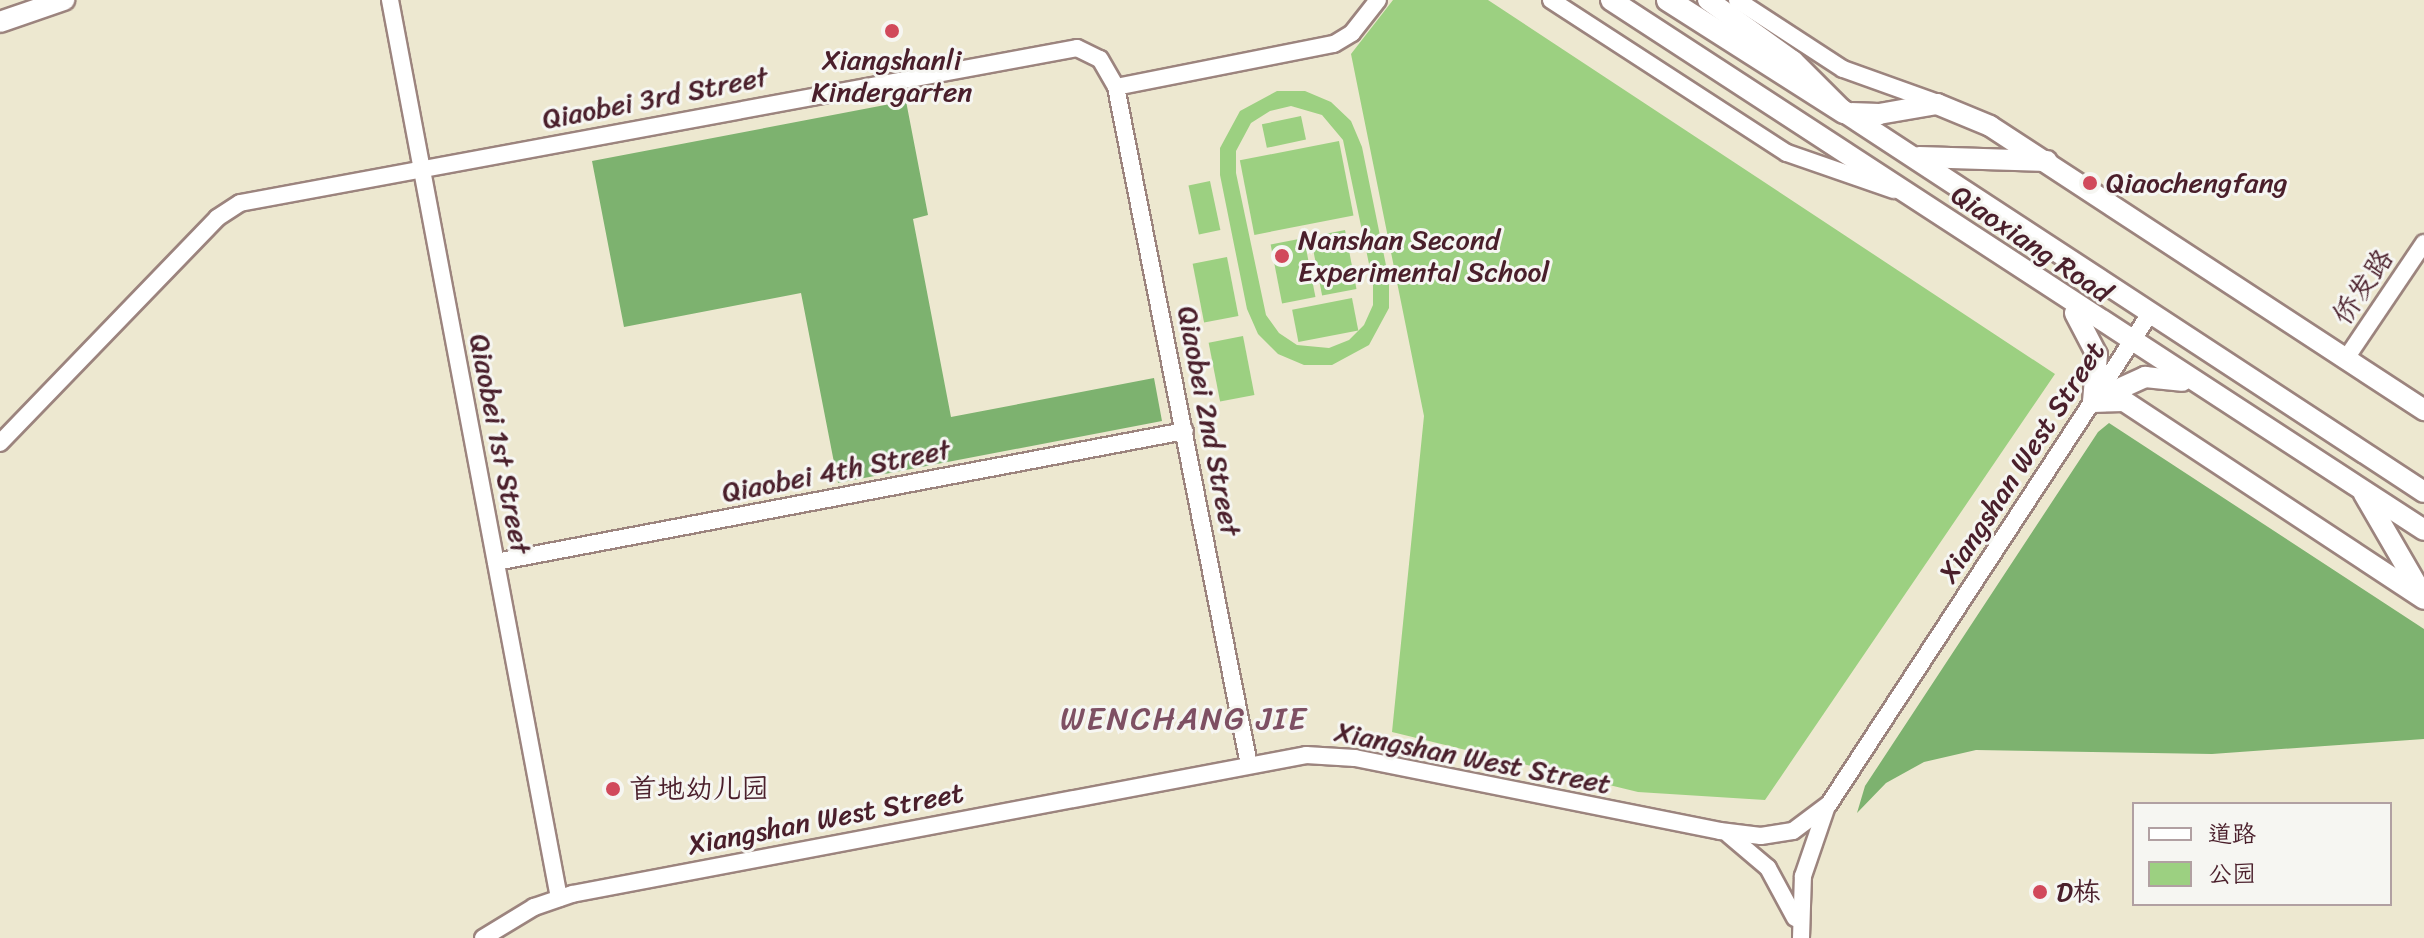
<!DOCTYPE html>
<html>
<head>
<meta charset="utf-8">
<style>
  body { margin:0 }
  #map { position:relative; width:2424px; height:938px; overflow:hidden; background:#ede8d0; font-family:Sriracha,"LXGW WenKai TC",sans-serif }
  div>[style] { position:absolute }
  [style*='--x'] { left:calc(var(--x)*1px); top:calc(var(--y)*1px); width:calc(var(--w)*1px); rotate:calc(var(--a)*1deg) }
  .green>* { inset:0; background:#9cd081; transform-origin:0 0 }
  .forest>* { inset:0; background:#7db26f }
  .roads { filter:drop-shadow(2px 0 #9c847e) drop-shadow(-2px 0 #9c847e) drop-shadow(0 2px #9c847e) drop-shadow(0 -2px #9c847e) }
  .minor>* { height:16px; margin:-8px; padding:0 8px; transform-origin:8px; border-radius:8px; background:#fff }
  .major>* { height:20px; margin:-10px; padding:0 10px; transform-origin:10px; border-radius:10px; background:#fff }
  .highway>* { height:22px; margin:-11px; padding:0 11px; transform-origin:11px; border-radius:11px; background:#fff }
  .dots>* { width:22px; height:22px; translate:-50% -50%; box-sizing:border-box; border:4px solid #f6f6f2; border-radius:50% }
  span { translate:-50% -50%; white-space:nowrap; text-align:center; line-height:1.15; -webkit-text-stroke:6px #f6f6f2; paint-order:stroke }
  .poi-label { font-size:28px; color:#4a1f2b }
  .left { translate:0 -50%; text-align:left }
  .street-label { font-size:28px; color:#4a1f2b }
  .quarter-label { font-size:32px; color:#7e5063; letter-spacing:2px }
  .legend { position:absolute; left:2132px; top:802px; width:260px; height:104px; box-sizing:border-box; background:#f6f6f2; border:2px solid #b1a0a2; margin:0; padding:10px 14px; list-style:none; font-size:24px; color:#4a1f2b }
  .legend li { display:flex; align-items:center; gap:16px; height:40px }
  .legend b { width:40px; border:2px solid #b1a0a2 }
</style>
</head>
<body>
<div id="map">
  <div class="green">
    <div style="clip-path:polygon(1393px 0,1488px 0,2055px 374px,1765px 800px,1638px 792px,1392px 732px,1424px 416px,1351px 54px)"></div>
    <div style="clip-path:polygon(evenodd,1277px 91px,1305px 91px,1331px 102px,1351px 121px,1362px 147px,1389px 280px,1389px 308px,1369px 345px,1332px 365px,1304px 365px,1278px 354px,1258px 334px,1247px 309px,1220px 175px,1220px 148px,1240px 111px,1277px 91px,1291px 106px,1322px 115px,1343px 140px,1373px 283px,1373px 305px,1364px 325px,1349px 340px,1329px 348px,1297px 345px,1279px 333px,1266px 315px,1236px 173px,1236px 151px,1251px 123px,1270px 111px,1291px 106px)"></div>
    <div style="left:1301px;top:116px;width:24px;height:40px;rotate:78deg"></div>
    <div style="left:1339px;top:141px;width:76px;height:101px;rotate:79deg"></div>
    <div style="left:1210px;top:181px;width:50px;height:22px;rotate:78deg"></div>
    <div style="left:1345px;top:230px;width:60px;height:35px;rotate:79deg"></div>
    <div style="left:1304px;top:238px;width:60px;height:34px;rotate:79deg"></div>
    <div style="left:1227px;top:257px;width:60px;height:35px;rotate:79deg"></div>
    <div style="left:1352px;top:298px;width:33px;height:61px;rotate:79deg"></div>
    <div style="left:1243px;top:336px;width:60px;height:35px;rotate:79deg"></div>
  </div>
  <div class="forest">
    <div style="clip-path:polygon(906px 101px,928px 215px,913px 219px,951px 417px,1154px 378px,1162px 421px,838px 483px,801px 293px,624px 327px,592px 161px)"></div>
    <div style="clip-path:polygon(2109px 423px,2424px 629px,2424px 739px,2212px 754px,1976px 750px,1924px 762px,1886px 783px,1857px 813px,1865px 786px,2098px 432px)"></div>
  </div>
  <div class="roads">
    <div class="minor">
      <div style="--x:390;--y:0;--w:914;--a:79.34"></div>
      <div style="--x:1551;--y:0;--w:281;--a:33"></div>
      <div style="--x:1787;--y:153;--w:113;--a:19.1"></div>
      <div style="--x:1737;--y:0;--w:126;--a:33.1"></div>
      <div style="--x:1843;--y:69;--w:104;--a:19.7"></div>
      <div style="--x:1116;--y:87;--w:222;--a:-11.2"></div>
      <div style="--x:1334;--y:44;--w:21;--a:-31"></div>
      <div style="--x:1352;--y:33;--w:42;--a:-51.8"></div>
      <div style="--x:2345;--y:360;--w:141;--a:-56"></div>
      <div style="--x:0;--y:443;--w:313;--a:-46"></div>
      <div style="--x:217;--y:218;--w:27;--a:-33"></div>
      <div style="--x:240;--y:203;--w:851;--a:-10.49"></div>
      <div style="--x:1077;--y:48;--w:25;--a:26"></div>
      <div style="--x:1100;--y:59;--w:32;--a:60"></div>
      <div style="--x:1116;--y:87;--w:691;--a:78.9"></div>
      <div style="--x:496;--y:562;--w:701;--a:-10.77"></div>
      <div style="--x:1729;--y:835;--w:51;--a:40.2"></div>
      <div style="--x:1768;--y:868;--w:57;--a:61.6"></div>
      <div style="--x:483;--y:938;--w:60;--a:-31.3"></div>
      <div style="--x:534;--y:907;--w:40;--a:-18.9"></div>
      <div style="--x:572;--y:894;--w:747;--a:-10.72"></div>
      <div style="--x:1306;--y:755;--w:49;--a:3.5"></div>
      <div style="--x:1355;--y:758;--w:372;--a:11.3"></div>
      <div style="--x:1720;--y:831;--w:41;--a:7"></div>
      <div style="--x:1761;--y:836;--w:32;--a:-9"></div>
      <div style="--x:1793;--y:831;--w:45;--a:-36.9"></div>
      <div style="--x:1829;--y:804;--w:588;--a:-56.8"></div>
      <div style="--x:1801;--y:938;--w:62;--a:-88.2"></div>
      <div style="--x:1803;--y:876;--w:71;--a:-71.1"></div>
    </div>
    <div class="major">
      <div style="--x:1611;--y:0;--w:970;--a:33.1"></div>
      <div style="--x:1708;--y:0;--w:105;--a:35.7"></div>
      <div style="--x:1793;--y:61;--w:72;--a:45"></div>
      <div style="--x:1844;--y:112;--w:693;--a:33.23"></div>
      <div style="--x:0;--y:22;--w:68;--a:-19"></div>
      <div style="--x:1848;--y:113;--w:31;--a:2"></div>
      <div style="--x:1879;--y:114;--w:59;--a:-9.8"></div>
      <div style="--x:1937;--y:104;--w:57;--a:22.5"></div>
      <div style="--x:1990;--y:126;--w:519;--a:33.2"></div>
      <div style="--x:1919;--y:157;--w:128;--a:1.8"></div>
      <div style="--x:2075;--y:313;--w:47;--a:62.4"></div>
      <div style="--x:2097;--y:355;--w:47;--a:94.9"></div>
      <div style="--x:2099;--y:398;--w:51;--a:-24.5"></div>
      <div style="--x:2145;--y:377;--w:37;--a:6"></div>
      <div style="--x:2093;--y:402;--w:31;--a:-2"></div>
      <div style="--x:2124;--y:401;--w:359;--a:33.4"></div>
      <div style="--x:2364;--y:494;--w:116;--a:59.9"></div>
    </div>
    <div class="highway">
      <div style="--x:1668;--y:0;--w:209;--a:32.5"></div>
    </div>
  </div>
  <div class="dots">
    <div style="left:892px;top:31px;background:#d1495b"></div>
    <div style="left:2090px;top:183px;background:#d1495b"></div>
    <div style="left:1282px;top:256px;background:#d1495b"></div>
    <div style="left:613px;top:789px;background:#d1495b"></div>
    <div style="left:2040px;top:892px;background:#d1495b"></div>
  </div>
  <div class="poi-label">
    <span style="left:892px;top:76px">Xiangshanli<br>Kindergarten</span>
    <span class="left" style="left:2106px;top:183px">Qiaochengfang</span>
    <span class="left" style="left:1298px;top:256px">Nanshan Second<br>Experimental School</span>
    <span class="left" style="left:629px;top:789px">首地幼儿园</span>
    <span class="left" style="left:2056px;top:892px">D栋</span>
  </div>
  <div class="street-label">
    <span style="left:655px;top:98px;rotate:-11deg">Qiaobei 3rd Street</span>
    <span style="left:2031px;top:244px;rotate:34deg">Qiaoxiang Road</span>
    <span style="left:2363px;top:287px;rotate:-56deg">侨发路</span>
    <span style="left:1209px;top:421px;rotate:79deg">Qiaobei 2nd Street</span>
    <span style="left:500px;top:444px;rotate:79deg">Qiaobei 1st Street</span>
    <span style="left:2022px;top:462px;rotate:-57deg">Xiangshan West Street</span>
    <span style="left:836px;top:471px;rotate:-11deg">Qiaobei 4th Street</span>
    <span style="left:1473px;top:758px;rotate:11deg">Xiangshan West Street</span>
    <span style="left:826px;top:819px;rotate:-11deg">Xiangshan West Street</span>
  </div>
  <div class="quarter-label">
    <span style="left:1184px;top:719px">WENCHANG JIE</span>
  </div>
  <ul class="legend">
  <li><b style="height:10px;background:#fff"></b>道路</li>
  <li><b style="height:22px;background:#9cd081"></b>公园</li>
  </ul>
</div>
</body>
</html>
